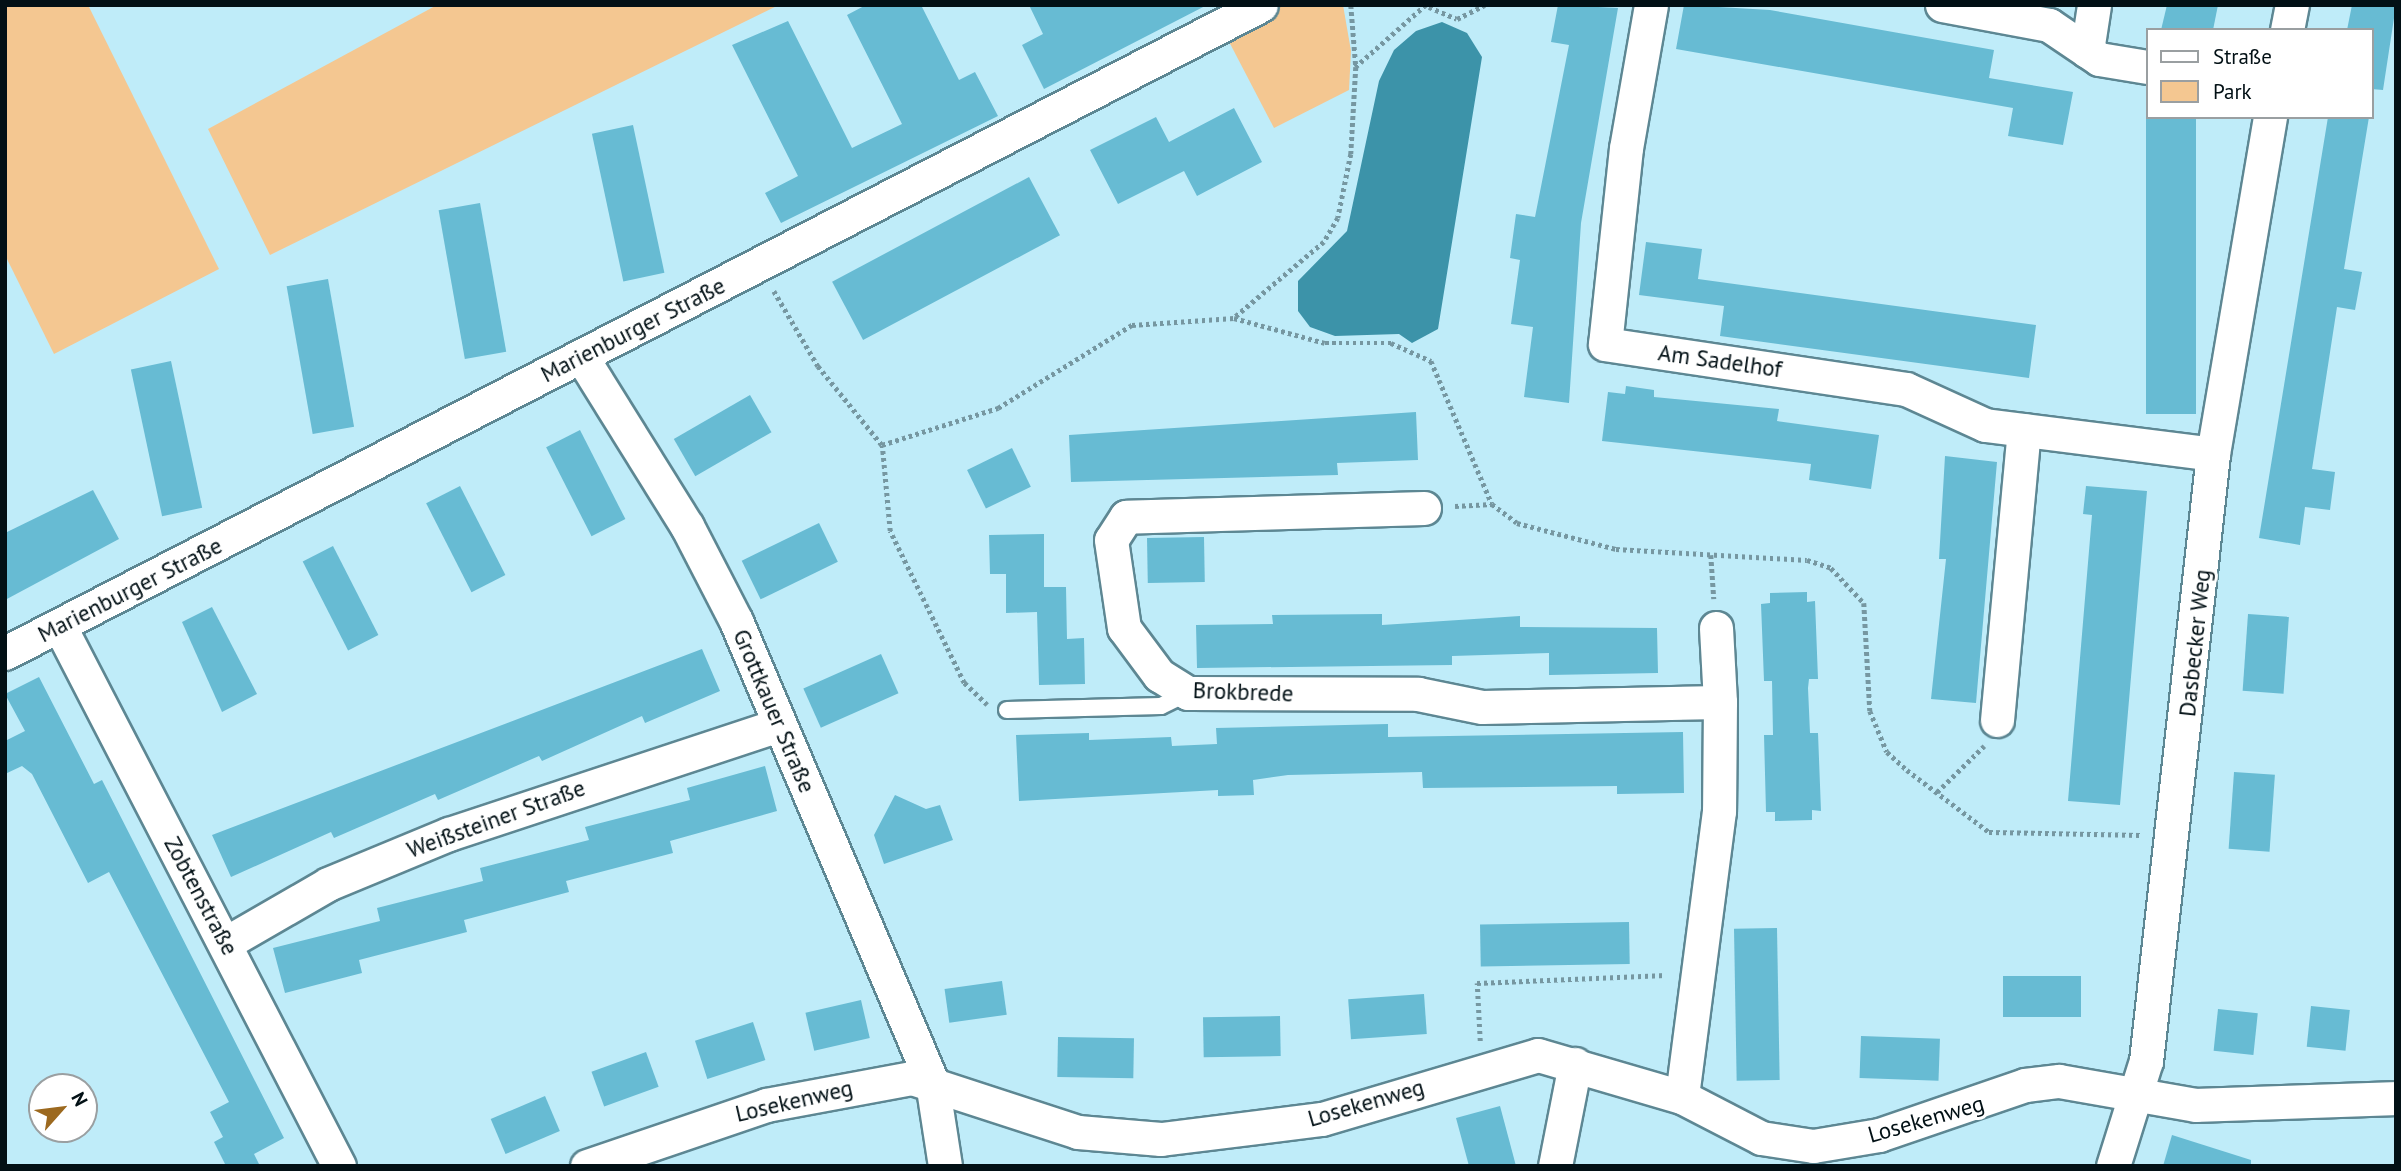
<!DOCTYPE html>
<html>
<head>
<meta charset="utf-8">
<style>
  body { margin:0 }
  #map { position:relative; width:2401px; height:1171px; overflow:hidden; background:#bfecf9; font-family:"PT Sans",sans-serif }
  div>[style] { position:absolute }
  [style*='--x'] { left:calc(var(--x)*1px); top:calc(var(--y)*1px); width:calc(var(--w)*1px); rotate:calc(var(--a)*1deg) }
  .green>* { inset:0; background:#f4c791 }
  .water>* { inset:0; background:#3c93a9 }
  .building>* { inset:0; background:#67bbd3; transform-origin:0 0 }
  .path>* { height:4.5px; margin-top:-2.25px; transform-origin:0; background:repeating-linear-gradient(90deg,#7697a1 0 3.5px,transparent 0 7px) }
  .roads { filter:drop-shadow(2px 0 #5d8793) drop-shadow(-2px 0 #5d8793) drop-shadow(0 2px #5d8793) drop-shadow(0 -2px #5d8793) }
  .service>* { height:16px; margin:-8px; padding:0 8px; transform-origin:8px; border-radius:8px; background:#fff }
  .minor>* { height:33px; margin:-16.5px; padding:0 16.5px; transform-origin:16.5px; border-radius:16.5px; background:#fff }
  span { translate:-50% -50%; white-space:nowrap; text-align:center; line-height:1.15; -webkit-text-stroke:6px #fff; paint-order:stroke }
  .street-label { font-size:23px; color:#021015 }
  .frame { position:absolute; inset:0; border:7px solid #021015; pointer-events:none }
  .legend { position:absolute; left:2146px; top:28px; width:228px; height:91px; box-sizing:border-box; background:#fff; border:2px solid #9a9fa1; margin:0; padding:9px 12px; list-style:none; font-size:21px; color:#021015 }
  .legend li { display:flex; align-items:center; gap:14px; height:35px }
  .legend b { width:35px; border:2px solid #9a9fa1 }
  .north { position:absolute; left:28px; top:1073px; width:70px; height:70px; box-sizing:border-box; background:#fff; border:2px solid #9a9fa1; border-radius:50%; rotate:62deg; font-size:19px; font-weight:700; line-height:28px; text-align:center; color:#021015 }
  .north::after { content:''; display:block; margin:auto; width:24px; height:32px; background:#9c691f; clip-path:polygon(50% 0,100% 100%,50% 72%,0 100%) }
</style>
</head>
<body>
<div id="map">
  <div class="green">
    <div style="clip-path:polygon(5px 5px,88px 5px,219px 269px,54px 354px,5px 255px)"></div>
    <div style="clip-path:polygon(437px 5px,779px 5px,270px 255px,208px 129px)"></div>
    <div style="clip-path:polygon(1276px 5px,1343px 5px,1351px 51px,1349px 90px,1274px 128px,1224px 32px)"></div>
  </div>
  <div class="water">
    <div style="clip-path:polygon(1442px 22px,1467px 33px,1482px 57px,1438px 329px,1412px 343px,1399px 334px,1335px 336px,1310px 327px,1298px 311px,1298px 281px,1347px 231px,1379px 81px,1394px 50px,1416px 31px)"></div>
  </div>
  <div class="building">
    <div style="clip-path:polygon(866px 5px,921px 5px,959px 80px,975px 72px,998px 116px,781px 223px,765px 193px,798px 176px,732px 45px,788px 21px,852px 148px,902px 124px,847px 15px)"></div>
    <div style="clip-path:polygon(1029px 5px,1207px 5px,1044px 89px,1022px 45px,1043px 34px)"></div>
    <div style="clip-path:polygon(1558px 5px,1618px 8px,1581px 223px,1569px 403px,1524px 397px,1533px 327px,1511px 324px,1520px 260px,1510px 258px,1516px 214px,1535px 217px,1569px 45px,1551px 42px)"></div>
    <div style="clip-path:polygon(1684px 5px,1770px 10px,1994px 50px,1989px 78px,2073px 92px,2063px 145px,2008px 136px,2013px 108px,1676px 49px)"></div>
    <div style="clip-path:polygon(2167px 5px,2218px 5px,2213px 30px,2161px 30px)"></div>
    <div style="clip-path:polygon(2352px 5px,2396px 5px,2383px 90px,2371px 89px,2371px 30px,2347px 30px)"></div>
    <div style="clip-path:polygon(1234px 108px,1262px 162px,1197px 196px,1184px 171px,1118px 204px,1090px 150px,1156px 117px,1169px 142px)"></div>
    <div style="left:2146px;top:117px;width:50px;height:297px"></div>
    <div style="clip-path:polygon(2328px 117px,2369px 117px,2344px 269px,2362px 272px,2355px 310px,2337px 307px,2312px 469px,2335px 472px,2330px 510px,2305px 507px,2300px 545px,2259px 538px)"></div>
    <div style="left:633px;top:125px;width:151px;height:42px;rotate:78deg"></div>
    <div style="left:1029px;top:177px;width:66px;height:223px;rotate:62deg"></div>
    <div style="left:480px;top:203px;width:151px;height:42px;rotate:80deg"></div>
    <div style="clip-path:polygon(1646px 242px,1702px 249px,1698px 279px,2036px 325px,2029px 378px,1720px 336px,1724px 306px,1639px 295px)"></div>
    <div style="left:328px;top:279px;width:150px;height:42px;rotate:80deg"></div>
    <div style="left:171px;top:361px;width:150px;height:41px;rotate:78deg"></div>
    <div style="clip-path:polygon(1626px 386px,1654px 390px,1654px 397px,1779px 409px,1777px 421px,1879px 435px,1871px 489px,1809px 480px,1811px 464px,1602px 441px,1608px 392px,1625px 394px)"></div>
    <div style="left:750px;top:395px;width:43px;height:88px;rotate:60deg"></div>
    <div style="clip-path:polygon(1416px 412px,1418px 460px,1337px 463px,1338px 475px,1071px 482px,1069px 435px)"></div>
    <div style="left:580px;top:430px;width:100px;height:38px;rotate:63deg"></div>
    <div style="left:1012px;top:448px;width:43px;height:50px;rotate:64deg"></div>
    <div style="clip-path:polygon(1945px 456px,1997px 462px,1976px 703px,1931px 699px,1946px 559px,1939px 559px)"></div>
    <div style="left:460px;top:486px;width:100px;height:38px;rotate:63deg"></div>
    <div style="clip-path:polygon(2086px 486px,2147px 491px,2120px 805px,2068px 801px,2092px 515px,2083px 514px)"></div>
    <div style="clip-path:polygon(93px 490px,119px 539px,5px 600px,5px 533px)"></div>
    <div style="left:819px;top:523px;width:43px;height:86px;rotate:64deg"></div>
    <div style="clip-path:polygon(1044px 534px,1044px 587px,1066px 587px,1067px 639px,1084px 638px,1085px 684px,1039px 685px,1037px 612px,1006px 613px,1006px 574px,990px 574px,989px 535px)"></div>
    <div style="left:1204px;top:537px;width:45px;height:57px;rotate:89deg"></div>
    <div style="left:333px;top:546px;width:100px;height:34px;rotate:63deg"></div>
    <div style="clip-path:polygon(1807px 592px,1807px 602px,1815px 601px,1818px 679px,1809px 679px,1808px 688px,1810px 733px,1818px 733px,1821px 811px,1812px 810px,1812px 820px,1775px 821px,1775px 812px,1766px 812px,1764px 735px,1773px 735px,1772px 681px,1764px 681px,1761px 604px,1770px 603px,1770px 593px)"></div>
    <div style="clip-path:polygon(212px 607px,257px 694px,222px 712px,182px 622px)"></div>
    <div style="clip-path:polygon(1382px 614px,1382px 625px,1520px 616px,1520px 627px,1657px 628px,1658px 673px,1549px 675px,1549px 653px,1452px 656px,1452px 665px,1197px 668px,1196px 625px,1273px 624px,1272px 615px)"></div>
    <div style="left:2248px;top:614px;width:41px;height:77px;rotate:4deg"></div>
    <div style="clip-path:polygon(702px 649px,720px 691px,645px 723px,642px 716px,542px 761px,539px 756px,438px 800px,435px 794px,334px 838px,331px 832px,231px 877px,212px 835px)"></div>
    <div style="left:881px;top:654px;width:43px;height:85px;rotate:66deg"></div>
    <div style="clip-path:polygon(39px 677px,94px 784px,102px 780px,284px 1138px,254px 1154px,260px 1166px,226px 1166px,214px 1142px,223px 1137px,210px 1112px,229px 1102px,109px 872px,88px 883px,32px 774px,22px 766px,5px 774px,5px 741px,25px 731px,5px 694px)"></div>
    <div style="clip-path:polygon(1388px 724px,1388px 737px,1683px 732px,1684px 793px,1617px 794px,1617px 786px,1423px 788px,1422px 772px,1288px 775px,1253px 780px,1254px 795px,1218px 796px,1218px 790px,1019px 801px,1016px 735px,1089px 733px,1089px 740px,1171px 737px,1172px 746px,1217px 744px,1216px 728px)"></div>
    <div style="clip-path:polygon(765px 766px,777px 811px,670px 841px,673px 853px,566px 881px,569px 892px,464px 920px,467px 932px,359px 960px,362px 973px,285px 993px,273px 948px,380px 921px,377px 908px,483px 881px,480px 868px,589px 840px,585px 827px,690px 800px,687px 788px)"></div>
    <div style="left:2234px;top:772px;width:41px;height:77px;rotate:4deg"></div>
    <div style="clip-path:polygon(895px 795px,926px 809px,940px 805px,953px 840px,884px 864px,874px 835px)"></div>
    <div style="left:1629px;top:922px;width:42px;height:149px;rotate:89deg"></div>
    <div style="left:1777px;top:928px;width:152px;height:43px;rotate:89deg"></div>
    <div style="left:2003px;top:976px;width:78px;height:41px"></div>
    <div style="left:1002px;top:981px;width:34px;height:58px;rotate:82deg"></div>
    <div style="left:1424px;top:994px;width:40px;height:76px;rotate:86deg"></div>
    <div style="left:861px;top:1000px;width:39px;height:57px;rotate:77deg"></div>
    <div style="left:2311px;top:1006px;width:39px;height:41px;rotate:6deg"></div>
    <div style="left:2218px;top:1009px;width:40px;height:42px;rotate:6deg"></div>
    <div style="left:1280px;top:1016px;width:40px;height:77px;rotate:89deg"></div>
    <div style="left:753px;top:1022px;width:40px;height:61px;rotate:72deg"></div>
    <div style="left:1861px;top:1036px;width:79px;height:42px;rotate:2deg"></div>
    <div style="left:1058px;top:1037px;width:76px;height:40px;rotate:1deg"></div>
    <div style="left:646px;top:1052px;width:37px;height:58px;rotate:70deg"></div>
    <div style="left:545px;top:1096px;width:38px;height:59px;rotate:67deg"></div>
    <div style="clip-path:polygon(1500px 1106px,1516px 1166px,1469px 1166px,1456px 1118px)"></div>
    <div style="clip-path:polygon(2172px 1135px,2251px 1160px,2251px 1166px,2163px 1166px)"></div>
  </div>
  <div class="path">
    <div style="--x:1351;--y:5;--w:62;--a:85.4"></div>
    <div style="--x:1426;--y:5;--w:94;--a:138.5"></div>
    <div style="--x:1356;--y:67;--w:87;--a:93.3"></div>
    <div style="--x:1351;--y:154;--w:65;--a:101.5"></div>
    <div style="--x:1338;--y:218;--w:28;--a:120"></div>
    <div style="--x:1324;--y:242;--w:118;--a:139.8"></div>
    <div style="--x:1234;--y:318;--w:94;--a:15.4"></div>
    <div style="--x:1325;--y:343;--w:66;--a:0"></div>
    <div style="--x:1391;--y:343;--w:44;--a:24.2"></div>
    <div style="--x:1431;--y:361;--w:155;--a:66.9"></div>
    <div style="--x:1492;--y:504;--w:31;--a:37"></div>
    <div style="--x:1517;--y:523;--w:102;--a:14.7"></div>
    <div style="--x:1616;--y:549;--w:191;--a:3.3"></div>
    <div style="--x:1807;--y:560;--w:25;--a:18"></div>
    <div style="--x:1831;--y:568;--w:48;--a:46.7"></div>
    <div style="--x:1864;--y:603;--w:108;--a:86.8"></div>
    <div style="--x:1870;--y:711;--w:44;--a:67.5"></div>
    <div style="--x:1887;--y:752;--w:27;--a:42"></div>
    <div style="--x:1907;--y:770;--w:103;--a:37.1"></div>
    <div style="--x:1989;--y:832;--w:151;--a:1.1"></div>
    <div style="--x:1429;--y:7;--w:30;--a:23"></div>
    <div style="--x:1457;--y:19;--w:31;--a:-27"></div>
    <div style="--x:774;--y:291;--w:87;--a:59.6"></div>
    <div style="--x:818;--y:366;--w:102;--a:51"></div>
    <div style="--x:1455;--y:506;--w:37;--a:-3"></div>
    <div style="--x:1711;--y:555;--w:44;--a:86.1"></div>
    <div style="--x:987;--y:705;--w:32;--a:-136"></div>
    <div style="--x:964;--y:683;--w:169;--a:-116"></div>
    <div style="--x:890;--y:531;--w:86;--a:-95.3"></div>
    <div style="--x:882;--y:445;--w:122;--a:-17.7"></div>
    <div style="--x:998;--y:408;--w:158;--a:-31.8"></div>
    <div style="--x:1132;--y:325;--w:102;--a:-3.9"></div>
    <div style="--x:1937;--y:792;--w:66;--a:-44.4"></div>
    <div style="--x:1480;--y:1041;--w:58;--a:-93"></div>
    <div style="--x:1477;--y:983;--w:189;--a:-2.4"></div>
  </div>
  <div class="roads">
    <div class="service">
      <div style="--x:1007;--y:710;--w:154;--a:-1.5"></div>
      <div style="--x:1161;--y:706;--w:30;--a:-26"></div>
    </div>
    <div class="minor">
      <div style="--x:1651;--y:5;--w:145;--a:99.9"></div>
      <div style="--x:1626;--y:148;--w:197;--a:96.1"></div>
      <div style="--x:1605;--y:344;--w:304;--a:8.5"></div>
      <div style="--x:1906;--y:389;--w:87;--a:24.5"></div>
      <div style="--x:1985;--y:425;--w:230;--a:7.2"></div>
      <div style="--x:1942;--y:5;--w:109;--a:10.6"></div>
      <div style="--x:2049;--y:25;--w:60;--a:34.2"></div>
      <div style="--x:2099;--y:59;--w:49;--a:9.5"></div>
      <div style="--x:2287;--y:30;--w:25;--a:-79"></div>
      <div style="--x:2087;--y:51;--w:47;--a:-81.3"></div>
      <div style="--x:581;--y:356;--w:200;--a:58.1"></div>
      <div style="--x:687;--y:526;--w:107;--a:62.7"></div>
      <div style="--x:736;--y:621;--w:501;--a:66.97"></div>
      <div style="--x:932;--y:1082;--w:85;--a:81.2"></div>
      <div style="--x:1424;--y:508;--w:298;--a:178.3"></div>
      <div style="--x:1126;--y:517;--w:27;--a:123"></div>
      <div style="--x:1111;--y:540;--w:89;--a:81.6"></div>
      <div style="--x:1124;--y:628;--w:59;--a:53.3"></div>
      <div style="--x:1159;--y:675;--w:34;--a:32"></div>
      <div style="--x:1188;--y:693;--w:230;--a:0.2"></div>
      <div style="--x:1418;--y:694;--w:65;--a:11.5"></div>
      <div style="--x:1482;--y:707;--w:238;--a:-1.2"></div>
      <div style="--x:1720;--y:702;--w:109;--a:90.5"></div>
      <div style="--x:1719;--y:811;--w:288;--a:97.4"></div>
      <div style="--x:60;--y:627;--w:607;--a:62.63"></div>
      <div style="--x:1716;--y:628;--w:74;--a:86.9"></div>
      <div style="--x:5;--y:653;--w:1413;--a:-27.29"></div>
      <div style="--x:1997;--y:720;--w:291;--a:-84.7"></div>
      <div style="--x:226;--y:943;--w:118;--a:-30"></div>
      <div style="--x:328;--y:884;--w:131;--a:-22.5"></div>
      <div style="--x:449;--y:834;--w:348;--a:-18.3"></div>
      <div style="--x:587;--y:1166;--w:189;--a:-18.8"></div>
      <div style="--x:766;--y:1105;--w:148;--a:-10.5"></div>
      <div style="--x:912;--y:1078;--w:175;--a:18"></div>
      <div style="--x:1078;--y:1132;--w:83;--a:4.8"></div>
      <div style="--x:1161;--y:1139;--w:162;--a:-7.1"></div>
      <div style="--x:1322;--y:1119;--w:225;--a:-16.5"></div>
      <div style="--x:1538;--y:1055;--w:150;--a:16.3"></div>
      <div style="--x:1682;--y:1097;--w:89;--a:27.4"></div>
      <div style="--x:1761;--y:1138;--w:53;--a:8.7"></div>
      <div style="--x:1813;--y:1146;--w:67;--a:-9.5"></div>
      <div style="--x:1879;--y:1135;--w:154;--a:-18.9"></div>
      <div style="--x:2025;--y:1085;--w:34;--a:-7"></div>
      <div style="--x:2059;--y:1081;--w:139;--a:9.9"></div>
      <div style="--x:2196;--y:1105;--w:200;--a:-2"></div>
      <div style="--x:1555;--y:1166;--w:104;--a:-78.9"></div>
      <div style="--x:2113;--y:1166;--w:110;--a:-72.6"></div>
      <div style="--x:2146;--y:1061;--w:611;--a:-83.7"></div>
      <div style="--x:2213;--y:454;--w:342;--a:-80.4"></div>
    </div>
  </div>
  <div class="street-label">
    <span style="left:633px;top:330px;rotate:-27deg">Marienburger Straße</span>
    <span style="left:1720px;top:361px;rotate:8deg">Am Sadelhof</span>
    <span style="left:130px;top:590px;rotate:-27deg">Marienburger Straße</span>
    <span style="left:2195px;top:643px;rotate:-84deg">Dasbecker Weg</span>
    <span style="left:1243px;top:692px;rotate:2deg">Brokbrede</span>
    <span style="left:774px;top:711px;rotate:67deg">Grottkauer Straße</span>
    <span style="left:496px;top:819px;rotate:-20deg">Weißsteiner Straße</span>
    <span style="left:201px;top:896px;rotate:62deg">Zobtenstraße</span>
    <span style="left:794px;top:1101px;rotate:-13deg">Losekenweg</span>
    <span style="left:1366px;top:1103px;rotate:-16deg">Losekenweg</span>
    <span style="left:1926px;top:1119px;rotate:-16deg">Losekenweg</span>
  </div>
  <div class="frame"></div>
  <ul class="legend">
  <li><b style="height:9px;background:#fff"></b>Straße</li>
  <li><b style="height:19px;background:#f4c791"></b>Park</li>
  </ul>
  <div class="north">N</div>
</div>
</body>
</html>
